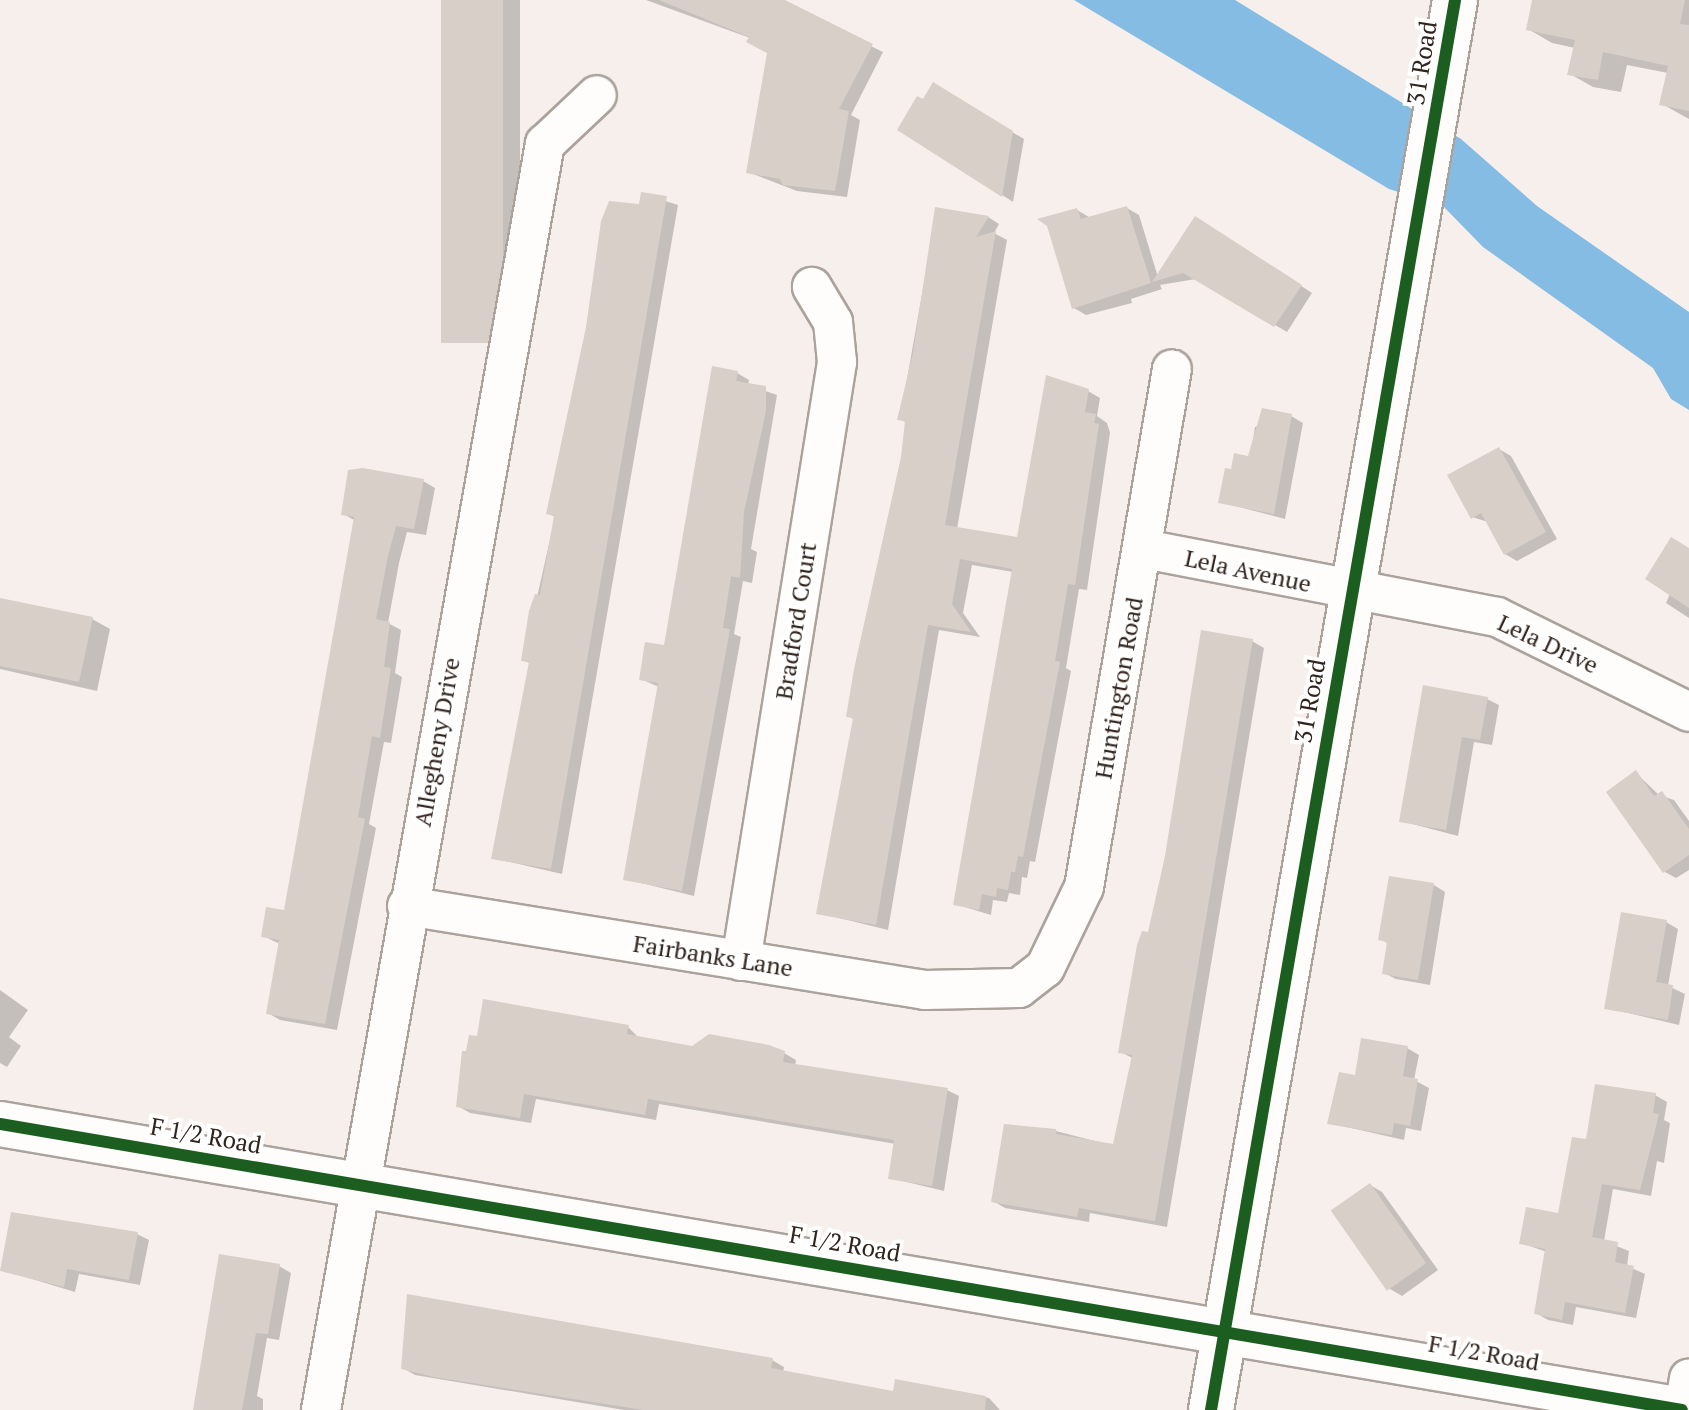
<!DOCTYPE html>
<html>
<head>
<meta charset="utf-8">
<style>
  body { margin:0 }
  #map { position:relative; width:1689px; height:1410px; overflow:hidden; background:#f7efeb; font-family:"PT Serif",serif }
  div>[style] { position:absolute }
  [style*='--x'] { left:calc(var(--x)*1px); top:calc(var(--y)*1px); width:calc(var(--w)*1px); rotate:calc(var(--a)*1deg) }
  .water>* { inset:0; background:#84bce3 }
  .shadow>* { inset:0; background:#0003; transform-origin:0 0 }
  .building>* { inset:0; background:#d8cfc8; transform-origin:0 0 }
  .roads { filter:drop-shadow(2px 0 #aba29c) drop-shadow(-2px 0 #aba29c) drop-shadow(0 2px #aba29c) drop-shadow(0 -2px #aba29c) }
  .street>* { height:38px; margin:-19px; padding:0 19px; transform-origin:19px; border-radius:19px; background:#fefdfc }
  .secondary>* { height:44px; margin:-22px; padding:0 22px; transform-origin:22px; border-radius:22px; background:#fefdfc }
  .cycleway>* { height:12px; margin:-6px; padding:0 6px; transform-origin:6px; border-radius:6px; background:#1b5e20 }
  span { translate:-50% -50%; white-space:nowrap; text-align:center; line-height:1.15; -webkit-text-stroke:8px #fff; paint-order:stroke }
  .street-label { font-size:24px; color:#31241d }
</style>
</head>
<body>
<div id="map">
  <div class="water">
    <div style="clip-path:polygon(1074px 0,1235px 0,1461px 139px,1537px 206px,1689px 312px,1689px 410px,1671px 399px,1653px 368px,1483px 247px,1443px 206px,1389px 189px)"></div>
  </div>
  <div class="shadow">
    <div style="left:443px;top:0;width:77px;height:342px"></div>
    <div style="clip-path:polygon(646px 0,776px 0,883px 52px,851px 115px,860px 120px,847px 197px,797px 191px,748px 172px,769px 53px,750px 38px)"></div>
    <div style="clip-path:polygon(1534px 0,1689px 0,1689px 119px,1662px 104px,1668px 73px,1627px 65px,1621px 92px,1593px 87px,1570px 74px,1575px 48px,1552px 43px,1528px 29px)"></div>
    <div style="clip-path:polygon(934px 85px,1024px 139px,1013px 202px,900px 129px)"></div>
    <div style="clip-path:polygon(643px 194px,678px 205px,562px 874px,493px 858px,531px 664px,523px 660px,555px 517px,548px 513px)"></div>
    <div style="clip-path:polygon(1127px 208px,1139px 215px,1158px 277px,1208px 225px,1312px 293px,1287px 332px,1196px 279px,1160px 285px,1162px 289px,1131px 299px,1132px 303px,1086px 315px,1074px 308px,1077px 210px,1089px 217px)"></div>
    <div style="clip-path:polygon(937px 209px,988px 217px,999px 224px,994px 233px,1007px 240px,957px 529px,1019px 539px,1088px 391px,1100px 398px,1097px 416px,1107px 423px,1110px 433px,1087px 590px,1079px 589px,1066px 668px,1071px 671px,1035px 862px,1030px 861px,1027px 878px,1022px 877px,1020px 895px,1009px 893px,1007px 902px,993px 900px,991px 915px,955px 904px,1013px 572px,972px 565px,963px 613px,980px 637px,939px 630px,888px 930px,819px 913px,855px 720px,848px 716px,903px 457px,907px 423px,900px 419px)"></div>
    <div style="clip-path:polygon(737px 373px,749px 380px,748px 385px,777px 395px,751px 549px,757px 552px,752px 583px,743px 581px,734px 634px,741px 637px,694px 896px,625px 879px,659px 687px,641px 679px,666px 647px)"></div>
    <div style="clip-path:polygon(1291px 416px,1303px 423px,1285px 519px,1220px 502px,1233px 471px,1250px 458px,1255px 427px)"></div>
    <div style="clip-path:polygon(1499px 449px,1511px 456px,1557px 539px,1517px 561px,1505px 554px,1488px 522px,1472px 517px)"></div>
    <div style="clip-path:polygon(423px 481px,435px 488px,426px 535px,407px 532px,399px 563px,388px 623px,401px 630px,395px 673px,402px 677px,391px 743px,384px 742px,369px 824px,376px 828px,337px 1030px,280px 1020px,268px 1013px,280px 944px,263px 936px,285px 912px,356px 521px,343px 514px)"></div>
    <div style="clip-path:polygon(1689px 549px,1689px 618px,1666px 603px)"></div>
    <div style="clip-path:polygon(0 603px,92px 619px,110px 629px,97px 691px,0 669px)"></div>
    <div style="clip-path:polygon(1252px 641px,1264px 648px,1167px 1227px,1090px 1213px,1089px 1222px,1005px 1208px,993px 1201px,1056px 1131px,1114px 1146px,1134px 1059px,1121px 1052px,1149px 935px)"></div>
    <div style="clip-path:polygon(1487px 699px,1499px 705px,1492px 745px,1474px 742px,1458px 836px,1401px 821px)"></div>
    <div style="clip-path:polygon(1636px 773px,1659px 795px,1674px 800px,1689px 821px,1689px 870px,1676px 878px,1665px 872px)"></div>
    <div style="clip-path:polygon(1434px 885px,1445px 892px,1430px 985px,1396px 979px,1384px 973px,1389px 944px,1380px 939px)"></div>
    <div style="clip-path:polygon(1666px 922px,1678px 929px,1668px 986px,1685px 994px,1679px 1025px,1607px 1008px)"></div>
    <div style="clip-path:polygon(0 990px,28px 1010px,9px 1037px,21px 1046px,7px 1067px,0 1063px)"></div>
    <div style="clip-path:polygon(628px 1027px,639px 1038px,693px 1048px,784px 1053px,796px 1060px,795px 1066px,947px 1090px,959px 1096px,944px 1191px,890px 1178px,896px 1144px,659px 1104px,656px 1120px,536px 1099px,531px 1123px,470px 1113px,458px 1106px,463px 1053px)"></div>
    <div style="clip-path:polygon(1407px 1048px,1419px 1055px,1414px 1080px,1429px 1088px,1421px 1131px,1406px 1128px,1404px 1140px,1329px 1123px,1356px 1077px)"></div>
    <div style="clip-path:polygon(1655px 1095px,1667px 1102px,1664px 1120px,1670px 1123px,1664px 1163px,1657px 1161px,1651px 1196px,1613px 1189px,1604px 1241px,1629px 1251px,1627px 1266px,1645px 1274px,1636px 1318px,1576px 1307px,1573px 1325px,1548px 1320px,1536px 1313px,1547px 1252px,1521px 1243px,1560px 1215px,1587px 1141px)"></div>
    <div style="clip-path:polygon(1370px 1185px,1382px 1192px,1438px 1270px,1402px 1296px,1390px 1289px)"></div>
    <div style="clip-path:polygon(137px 1234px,149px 1240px,140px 1285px,79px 1274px,75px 1292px,2px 1270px)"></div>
    <div style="clip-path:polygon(279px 1266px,291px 1273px,279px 1340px,267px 1338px,257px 1396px,263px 1399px,263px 1410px,194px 1410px)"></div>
    <div style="clip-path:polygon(772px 1360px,784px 1367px,783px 1373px,895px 1393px,897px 1382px,989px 1398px,1000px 1410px,624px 1410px,415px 1375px,403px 1368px)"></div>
  </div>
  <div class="building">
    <div style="left:441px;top:0;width:62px;height:343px"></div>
    <div style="clip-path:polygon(659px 0,785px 0,873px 44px,839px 109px,849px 111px,835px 191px,783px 185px,780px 179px,746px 173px,767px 53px,746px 42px,749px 37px)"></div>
    <div style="clip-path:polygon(1532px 0,1685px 0,1680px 24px,1689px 25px,1689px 111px,1659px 105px,1668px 66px,1603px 52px,1598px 80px,1567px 75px,1575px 40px,1526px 30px)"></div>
    <div style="clip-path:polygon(933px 82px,1013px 131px,1002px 197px,897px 130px,917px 96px,923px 99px)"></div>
    <div style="clip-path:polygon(641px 192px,667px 196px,551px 869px,491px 859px,529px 662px,521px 661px,529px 611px,535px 594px,540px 595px,554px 516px,546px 514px,586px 327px,601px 221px,609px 201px,639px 204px)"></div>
    <div style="clip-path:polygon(1127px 206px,1151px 283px,1072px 309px,1047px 226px,1037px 219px,1077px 208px,1081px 219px)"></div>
    <div style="clip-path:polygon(935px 207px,989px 216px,976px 237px,996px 231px,945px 525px,1017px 537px,1046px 375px,1089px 389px,1085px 412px,1096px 414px,1094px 423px,1099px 424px,1075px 585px,1068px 584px,1055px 661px,1060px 662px,1023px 857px,1018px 856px,1015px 872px,1011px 872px,1008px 890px,997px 888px,996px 897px,982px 894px,979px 910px,953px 905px,1012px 569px,960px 559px,952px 604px,971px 632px,928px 625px,876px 925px,816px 914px,853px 718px,846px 717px,854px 669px,901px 457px,905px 421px,897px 420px,913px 353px)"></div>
    <div style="clip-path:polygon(1195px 216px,1302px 285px,1274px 327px,1183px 273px,1152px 282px)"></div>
    <div style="clip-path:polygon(712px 366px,738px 371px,736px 381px,766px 386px,766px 411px,744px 512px,740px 578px,731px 576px,723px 628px,730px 629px,682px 891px,623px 880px,658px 683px,639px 680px,645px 642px,664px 645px)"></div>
    <div style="clip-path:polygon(1262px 408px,1292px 414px,1274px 514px,1218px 503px,1225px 468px,1231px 469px,1234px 453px,1248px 456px)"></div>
    <div style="clip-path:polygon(1499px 447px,1546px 532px,1504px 555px,1481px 513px,1471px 519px,1447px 475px)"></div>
    <div style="clip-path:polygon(363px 468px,424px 479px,414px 529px,396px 526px,388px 556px,376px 619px,390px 622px,384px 667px,391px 668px,380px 738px,372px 736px,358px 817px,365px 819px,325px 1024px,266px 1014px,279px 940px,261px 937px,266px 907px,284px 910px,354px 517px,341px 515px,348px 470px)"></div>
    <div style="clip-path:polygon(1671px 537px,1689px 548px,1689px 608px,1645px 579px)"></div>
    <div style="clip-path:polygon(0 598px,93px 617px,79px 682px,0 666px)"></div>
    <div style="clip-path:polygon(1201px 630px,1253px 639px,1155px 1221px,1079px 1208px,1077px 1217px,991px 1202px,1004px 1124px,1056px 1129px,1056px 1134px,1113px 1144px,1132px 1055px,1118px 1053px,1137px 945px,1142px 931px,1148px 932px,1165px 856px)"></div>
    <div style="clip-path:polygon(1423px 685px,1488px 697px,1480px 740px,1462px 737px,1446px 830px,1399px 822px)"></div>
    <div style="clip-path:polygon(1636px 770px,1654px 796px,1662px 791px,1689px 829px,1689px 855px,1663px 873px,1606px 792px)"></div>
    <div style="clip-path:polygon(1389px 876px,1434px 883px,1418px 980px,1382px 974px,1387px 942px,1378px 940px)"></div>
    <div style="clip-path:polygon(1621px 912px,1667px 920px,1656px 982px,1673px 985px,1668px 1020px,1604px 1009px)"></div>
    <div style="clip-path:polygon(483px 999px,629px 1025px,627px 1034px,692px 1046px,709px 1034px,769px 1045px,785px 1051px,783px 1062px,948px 1088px,932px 1186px,888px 1179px,894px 1140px,648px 1099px,645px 1115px,524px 1094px,520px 1118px,456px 1107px,462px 1051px,466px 1051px,469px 1035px,477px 1036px)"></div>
    <div style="clip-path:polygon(1361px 1038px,1408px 1046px,1403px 1076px,1418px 1079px,1410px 1126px,1394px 1123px,1392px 1135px,1327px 1124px,1339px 1072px,1355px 1075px)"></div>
    <div style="clip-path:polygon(1595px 1084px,1656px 1093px,1653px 1113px,1659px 1114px,1640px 1190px,1602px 1184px,1592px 1237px,1618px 1242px,1615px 1262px,1634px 1266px,1625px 1313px,1565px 1302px,1562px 1320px,1534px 1314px,1545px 1249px,1519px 1244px,1526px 1207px,1558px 1213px,1572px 1137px,1586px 1139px)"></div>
    <div style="left:1370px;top:1183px;width:98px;height:48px;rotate:55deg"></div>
    <div style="clip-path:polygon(11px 1212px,138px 1232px,129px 1280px,67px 1269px,64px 1287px,0 1271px)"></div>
    <div style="clip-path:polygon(219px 1254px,280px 1264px,268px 1334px,256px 1333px,242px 1410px,193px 1410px)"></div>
    <div style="clip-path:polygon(407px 1294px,773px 1358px,771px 1368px,893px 1391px,895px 1379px,986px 1396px,985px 1410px,644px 1410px,434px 1377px,401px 1369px)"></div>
  </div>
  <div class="roads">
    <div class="street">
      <div style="--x:1144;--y:549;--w:359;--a:10.9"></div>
      <div style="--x:1497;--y:617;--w:214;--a:26.3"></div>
      <div style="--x:407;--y:906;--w:525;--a:9.21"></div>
      <div style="--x:925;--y:990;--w:94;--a:-1.2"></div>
      <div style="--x:1019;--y:988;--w:33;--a:-38"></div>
      <div style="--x:1045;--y:968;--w:90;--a:-64.3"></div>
      <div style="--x:1084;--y:887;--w:525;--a:-80.36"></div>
      <div style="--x:741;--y:961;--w:607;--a:-80.89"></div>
      <div style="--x:837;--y:362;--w:40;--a:-95.7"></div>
      <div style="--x:833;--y:322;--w:41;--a:-121"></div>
      <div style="--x:321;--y:1410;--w:1286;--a:-79.97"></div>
      <div style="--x:545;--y:144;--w:71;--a:-43.3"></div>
      <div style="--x:1684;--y:1410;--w:32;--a:-81"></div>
    </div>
    <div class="secondary">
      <div style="--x:0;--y:1124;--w:1706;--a:9.65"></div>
      <div style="--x:1211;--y:1410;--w:1431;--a:-80.18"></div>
    </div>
  </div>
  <div class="cycleway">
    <div style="--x:0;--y:1124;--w:1706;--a:9.65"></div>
    <div style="--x:1211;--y:1410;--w:1431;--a:-80.18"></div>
  </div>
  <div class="street-label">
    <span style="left:1422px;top:63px;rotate:-81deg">31 Road</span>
    <span style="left:1248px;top:571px;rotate:12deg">Lela Avenue</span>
    <span style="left:796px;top:621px;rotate:-81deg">Bradford Court</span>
    <span style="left:1548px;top:644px;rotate:25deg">Lela Drive</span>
    <span style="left:1119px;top:688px;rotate:-80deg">Huntington Road</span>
    <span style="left:1310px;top:701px;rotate:-80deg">31 Road</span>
    <span style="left:437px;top:742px;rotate:-80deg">Allegheny Drive</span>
    <span style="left:713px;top:956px;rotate:9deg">Fairbanks Lane</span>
    <span style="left:206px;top:1136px;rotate:10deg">F 1/2 Road</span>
    <span style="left:845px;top:1244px;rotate:10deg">F 1/2 Road</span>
    <span style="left:1484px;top:1353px;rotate:10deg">F 1/2 Road</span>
  </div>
</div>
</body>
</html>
